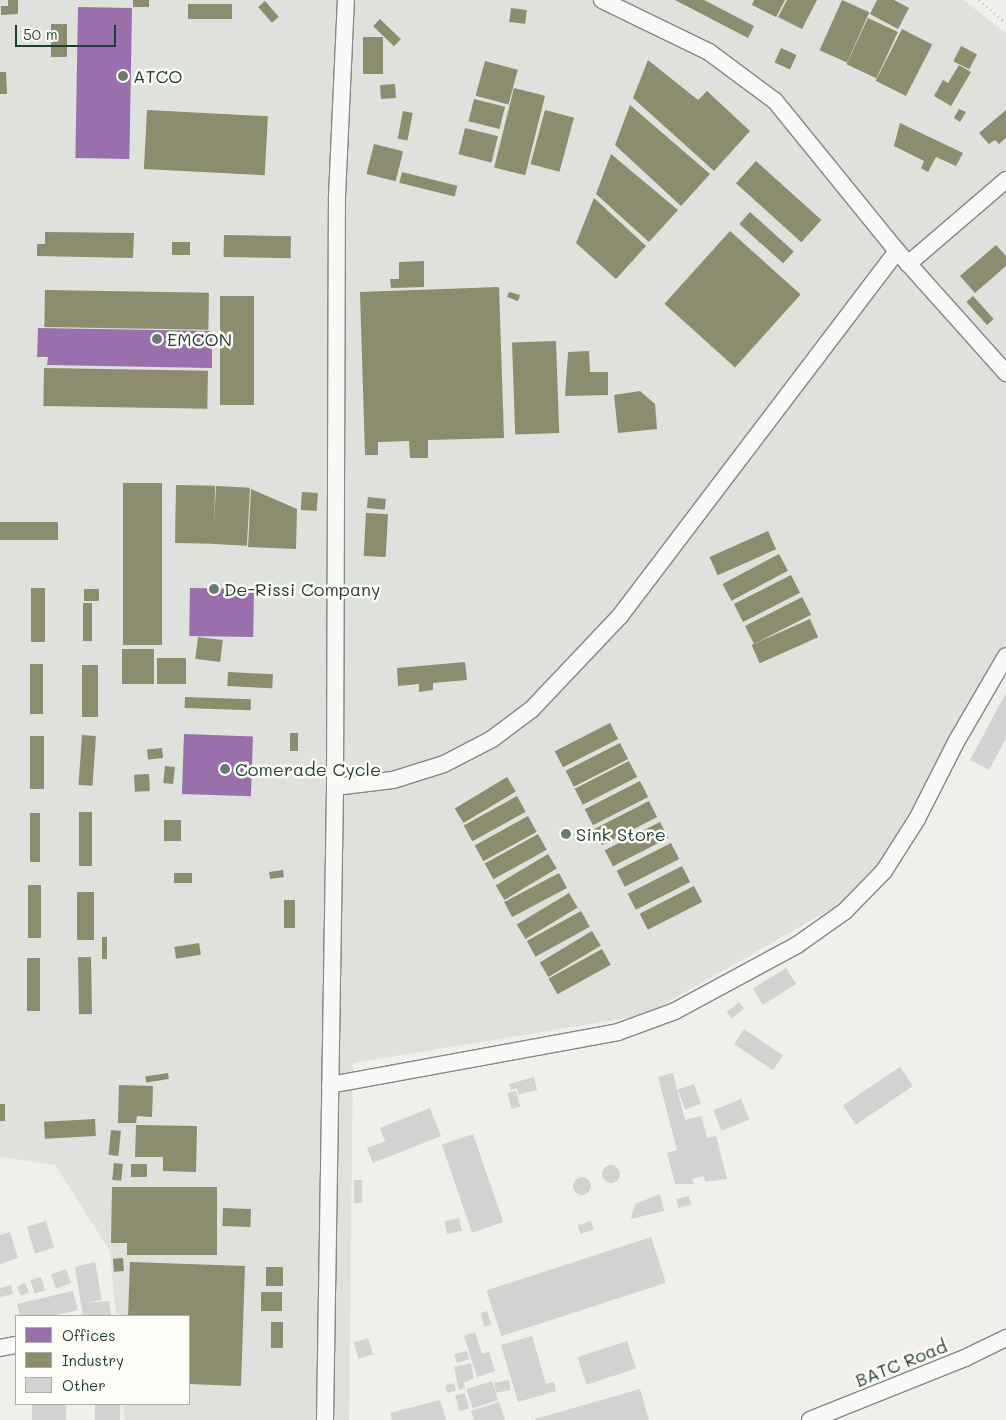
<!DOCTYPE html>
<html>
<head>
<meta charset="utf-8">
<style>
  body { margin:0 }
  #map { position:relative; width:1006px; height:1420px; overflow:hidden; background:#eff0ec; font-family:Mali,sans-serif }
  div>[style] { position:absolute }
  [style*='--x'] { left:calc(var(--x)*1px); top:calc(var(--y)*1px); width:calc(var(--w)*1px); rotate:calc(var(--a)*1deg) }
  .built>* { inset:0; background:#dee1dc }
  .offices>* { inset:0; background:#9970ab; transform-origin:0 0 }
  .industry>* { inset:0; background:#8c8c6e; transform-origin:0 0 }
  .building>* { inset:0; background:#d1d3d0; transform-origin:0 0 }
  .round { border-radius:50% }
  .path>* { height:2.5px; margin-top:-1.25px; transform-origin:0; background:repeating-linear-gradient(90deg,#b3b6b4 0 1px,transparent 0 5px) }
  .roads { filter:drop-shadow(1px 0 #828885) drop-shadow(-1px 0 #828885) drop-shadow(0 1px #828885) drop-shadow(0 -1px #828885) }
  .minor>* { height:16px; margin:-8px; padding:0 8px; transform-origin:8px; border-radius:8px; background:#f9f9f7 }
  .dots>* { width:14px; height:14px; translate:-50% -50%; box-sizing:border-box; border:2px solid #fdfcf7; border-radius:50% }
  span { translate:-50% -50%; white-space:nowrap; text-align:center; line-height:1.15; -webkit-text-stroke:5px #fdfcf7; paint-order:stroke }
  .poi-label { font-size:18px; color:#1f3d34 }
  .left { translate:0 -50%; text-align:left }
  .street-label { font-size:18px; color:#1f3d34 }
  .legend { position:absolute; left:15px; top:1315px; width:175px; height:90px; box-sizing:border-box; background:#fdfcf7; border:1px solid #a4b0a9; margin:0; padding:6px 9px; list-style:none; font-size:15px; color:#1f3d34 }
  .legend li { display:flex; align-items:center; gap:10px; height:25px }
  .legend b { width:25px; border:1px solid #a4b0a9 }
  .scale { position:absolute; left:15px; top:25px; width:101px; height:22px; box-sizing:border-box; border:2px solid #1f3d34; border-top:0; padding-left:6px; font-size:15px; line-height:18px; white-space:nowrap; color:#1f3d34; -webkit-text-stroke:4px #fdfcf7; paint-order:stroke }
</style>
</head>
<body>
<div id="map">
  <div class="built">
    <div style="clip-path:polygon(0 0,963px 0,1006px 33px,1006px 643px,881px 862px,840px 904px,645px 1015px,353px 1063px,349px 1420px,125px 1420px,123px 1404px,189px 1404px,189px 1316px,116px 1316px,110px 1251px,55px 1165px,0 1157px)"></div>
  </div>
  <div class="offices">
    <div style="left:78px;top:7px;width:54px;height:151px;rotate:1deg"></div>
    <div style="clip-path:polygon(38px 328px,212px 331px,212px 368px,47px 365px,48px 357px,37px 357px)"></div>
    <div style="left:190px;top:588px;width:64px;height:48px;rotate:1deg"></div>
    <div style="left:184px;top:734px;width:69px;height:60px;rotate:2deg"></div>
  </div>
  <div class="industry">
    <div style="clip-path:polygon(8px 0,18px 0,18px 14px,1px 15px,1px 6px,8px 6px)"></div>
    <div style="left:133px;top:0;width:16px;height:7px"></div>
    <div style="clip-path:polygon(675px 0,704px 0,754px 26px,748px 38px)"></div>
    <div style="clip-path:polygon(754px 0,785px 0,776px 17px,752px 5px)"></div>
    <div style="clip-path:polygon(787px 0,817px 0,802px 29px,778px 17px)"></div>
    <div style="left:842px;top:0;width:30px;height:55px;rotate:24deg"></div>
    <div style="clip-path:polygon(877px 0,894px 0,909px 8px,898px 29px,870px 14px)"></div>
    <div style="left:265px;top:1px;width:21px;height:9px;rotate:49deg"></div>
    <div style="left:232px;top:4px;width:15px;height:44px;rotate:90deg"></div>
    <div style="left:511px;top:8px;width:16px;height:14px;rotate:7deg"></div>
    <div style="left:868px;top:18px;width:33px;height:51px;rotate:25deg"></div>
    <div style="left:380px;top:19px;width:29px;height:10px;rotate:44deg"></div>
    <div style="left:51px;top:24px;width:16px;height:33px"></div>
    <div style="left:902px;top:29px;width:34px;height:58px;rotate:27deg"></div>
    <div style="left:363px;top:37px;width:20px;height:37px"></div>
    <div style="left:961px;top:46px;width:18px;height:17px;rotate:27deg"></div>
    <div style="left:781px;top:48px;width:17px;height:16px;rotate:24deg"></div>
    <div style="clip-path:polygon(648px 60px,698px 100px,707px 91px,750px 131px,714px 171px,633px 98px)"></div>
    <div style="left:485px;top:61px;width:34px;height:36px;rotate:15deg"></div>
    <div style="clip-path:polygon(959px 65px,971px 72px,951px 106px,934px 96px,943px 80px,948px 83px)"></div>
    <div style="clip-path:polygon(0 72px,6px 72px,7px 94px,0 94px)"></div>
    <div style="left:395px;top:84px;width:14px;height:15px;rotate:86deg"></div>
    <div style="left:514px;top:88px;width:32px;height:82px;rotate:14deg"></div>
    <div style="left:474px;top:99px;width:32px;height:23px;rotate:14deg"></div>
    <div style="clip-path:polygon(630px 105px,710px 174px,681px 206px,615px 145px)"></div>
    <div style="clip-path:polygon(959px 109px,966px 112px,960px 122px,954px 118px)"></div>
    <div style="left:147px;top:110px;width:121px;height:59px;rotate:3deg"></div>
    <div style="left:545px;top:110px;width:30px;height:56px;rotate:15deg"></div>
    <div style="clip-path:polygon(1006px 110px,1006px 138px,999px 144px,995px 140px,989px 144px,979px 133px)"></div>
    <div style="left:403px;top:111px;width:10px;height:28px;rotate:11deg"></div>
    <div style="clip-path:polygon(900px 123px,963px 153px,956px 166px,936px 157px,928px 172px,921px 168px,924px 161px,894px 146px)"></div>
    <div style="left:465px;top:128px;width:34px;height:27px;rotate:14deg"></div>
    <div style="left:374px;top:144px;width:30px;height:31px;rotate:14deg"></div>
    <div style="clip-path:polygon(611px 154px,678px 210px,649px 242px,596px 194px)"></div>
    <div style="left:756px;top:161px;width:88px;height:30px;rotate:42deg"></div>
    <div style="left:402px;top:172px;width:57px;height:11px;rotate:14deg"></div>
    <div style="clip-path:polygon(594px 198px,646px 246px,616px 279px,576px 243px)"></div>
    <div style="left:750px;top:212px;width:59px;height:16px;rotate:42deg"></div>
    <div style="left:730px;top:231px;width:95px;height:98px;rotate:42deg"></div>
    <div style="clip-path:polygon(45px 232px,134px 233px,133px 258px,37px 256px,37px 244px,45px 244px)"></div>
    <div style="left:224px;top:235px;width:67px;height:22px;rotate:1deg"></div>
    <div style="left:172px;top:242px;width:18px;height:13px"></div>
    <div style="clip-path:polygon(996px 245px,1006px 256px,1006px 266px,975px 293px,960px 276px)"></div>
    <div style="clip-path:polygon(424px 261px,424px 287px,391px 288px,390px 279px,399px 279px,399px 262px)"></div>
    <div style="clip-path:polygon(499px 287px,504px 438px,428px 440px,428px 458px,410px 458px,409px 441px,378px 442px,378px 455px,365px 455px,360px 292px)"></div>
    <div style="left:45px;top:290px;width:164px;height:37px;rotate:1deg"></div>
    <div style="clip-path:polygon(509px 292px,520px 295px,518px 301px,507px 297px)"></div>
    <div style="left:220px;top:296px;width:34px;height:109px"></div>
    <div style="left:973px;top:296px;width:31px;height:9px;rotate:48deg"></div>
    <div style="left:556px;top:341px;width:92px;height:44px;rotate:88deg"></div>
    <div style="clip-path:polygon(589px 351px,590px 372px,608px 372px,608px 395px,565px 396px,568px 352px)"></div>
    <div style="left:44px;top:368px;width:164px;height:38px;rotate:1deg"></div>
    <div style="clip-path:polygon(640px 391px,655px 404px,657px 429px,618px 433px,614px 395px)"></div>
    <div style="left:123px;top:483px;width:39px;height:162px"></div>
    <div style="left:176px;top:485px;width:39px;height:58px;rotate:1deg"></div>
    <div style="left:216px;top:486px;width:34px;height:58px;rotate:3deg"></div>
    <div style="clip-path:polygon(251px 489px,297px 509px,296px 549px,248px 547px)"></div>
    <div style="left:302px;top:492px;width:16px;height:18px;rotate:4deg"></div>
    <div style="left:368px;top:497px;width:18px;height:11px;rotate:6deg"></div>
    <div style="left:366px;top:513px;width:22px;height:43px;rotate:3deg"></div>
    <div style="left:0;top:522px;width:58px;height:18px"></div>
    <div style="left:768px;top:531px;width:20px;height:64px;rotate:66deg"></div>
    <div style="left:779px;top:554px;width:19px;height:64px;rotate:62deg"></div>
    <div style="left:791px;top:575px;width:20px;height:64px;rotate:63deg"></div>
    <div style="left:31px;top:588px;width:14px;height:54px"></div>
    <div style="left:84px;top:589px;width:15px;height:12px"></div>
    <div style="left:802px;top:597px;width:20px;height:64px;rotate:63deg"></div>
    <div style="left:83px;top:603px;width:9px;height:38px"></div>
    <div style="left:810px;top:619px;width:20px;height:64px;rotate:66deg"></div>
    <div style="left:198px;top:637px;width:25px;height:22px;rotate:7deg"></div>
    <div style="left:122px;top:649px;width:32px;height:35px"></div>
    <div style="left:157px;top:658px;width:29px;height:26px"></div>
    <div style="clip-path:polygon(465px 662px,467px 680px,433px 683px,433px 690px,419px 692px,419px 684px,398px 686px,397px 668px)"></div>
    <div style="left:30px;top:664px;width:13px;height:50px"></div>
    <div style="left:82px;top:665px;width:16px;height:52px"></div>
    <div style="left:228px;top:672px;width:45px;height:14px;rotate:3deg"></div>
    <div style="left:185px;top:697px;width:66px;height:11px;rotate:2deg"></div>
    <div style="left:610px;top:723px;width:18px;height:62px;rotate:63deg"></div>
    <div style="left:290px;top:733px;width:8px;height:18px"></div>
    <div style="left:82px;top:735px;width:14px;height:50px;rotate:4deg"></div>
    <div style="left:30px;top:736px;width:14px;height:53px"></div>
    <div style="left:620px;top:743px;width:18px;height:61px;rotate:63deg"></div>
    <div style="left:162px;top:748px;width:10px;height:15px;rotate:84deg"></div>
    <div style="left:629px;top:761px;width:18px;height:61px;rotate:63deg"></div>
    <div style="left:165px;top:766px;width:10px;height:17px;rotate:6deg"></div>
    <div style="left:149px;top:774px;width:17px;height:15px;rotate:87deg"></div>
    <div style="left:507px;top:777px;width:17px;height:61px;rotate:59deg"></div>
    <div style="left:640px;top:781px;width:18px;height:62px;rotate:63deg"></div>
    <div style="left:517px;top:796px;width:18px;height:61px;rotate:61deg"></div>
    <div style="left:649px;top:801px;width:18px;height:62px;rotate:63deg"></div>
    <div style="left:79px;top:812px;width:13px;height:54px"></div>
    <div style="left:30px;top:813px;width:10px;height:49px"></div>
    <div style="left:528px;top:816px;width:18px;height:61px;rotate:61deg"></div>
    <div style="left:181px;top:820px;width:21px;height:17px;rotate:90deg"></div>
    <div style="left:660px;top:822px;width:18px;height:62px;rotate:63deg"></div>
    <div style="left:538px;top:834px;width:18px;height:61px;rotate:61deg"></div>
    <div style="left:671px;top:843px;width:18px;height:61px;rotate:63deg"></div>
    <div style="left:548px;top:854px;width:17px;height:61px;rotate:59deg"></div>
    <div style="left:682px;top:866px;width:18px;height:61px;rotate:63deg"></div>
    <div style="left:283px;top:870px;width:7px;height:14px;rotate:82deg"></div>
    <div style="left:174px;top:873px;width:18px;height:10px"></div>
    <div style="left:559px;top:873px;width:17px;height:62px;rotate:62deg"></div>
    <div style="left:28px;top:885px;width:13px;height:53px"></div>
    <div style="left:694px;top:886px;width:18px;height:61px;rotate:63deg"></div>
    <div style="left:77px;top:892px;width:17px;height:48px"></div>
    <div style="left:569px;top:893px;width:17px;height:61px;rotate:59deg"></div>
    <div style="left:284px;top:900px;width:11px;height:28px"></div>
    <div style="left:581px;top:911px;width:18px;height:62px;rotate:61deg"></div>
    <div style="left:592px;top:931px;width:17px;height:61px;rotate:59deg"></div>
    <div style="left:102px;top:937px;width:5px;height:22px"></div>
    <div style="left:199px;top:943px;width:12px;height:25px;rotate:81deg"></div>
    <div style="left:602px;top:949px;width:18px;height:61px;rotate:61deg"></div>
    <div style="left:91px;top:957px;width:57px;height:13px;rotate:89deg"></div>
    <div style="left:27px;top:958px;width:13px;height:53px"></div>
    <div style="left:168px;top:1073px;width:6px;height:23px;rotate:81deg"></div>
    <div style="clip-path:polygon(119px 1085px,153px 1086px,152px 1117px,137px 1116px,136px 1123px,118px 1123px)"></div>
    <div style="left:0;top:1104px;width:5px;height:17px"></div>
    <div style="left:95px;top:1119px;width:17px;height:51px;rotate:87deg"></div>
    <div style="clip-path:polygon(136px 1125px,197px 1126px,196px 1172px,163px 1171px,163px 1157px,135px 1157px)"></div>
    <div style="left:111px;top:1130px;width:10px;height:25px;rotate:6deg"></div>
    <div style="left:114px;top:1163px;width:9px;height:17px;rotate:6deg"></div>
    <div style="left:131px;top:1164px;width:16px;height:13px"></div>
    <div style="clip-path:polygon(112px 1187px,217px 1187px,217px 1255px,127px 1255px,127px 1243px,111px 1243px)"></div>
    <div style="left:223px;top:1208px;width:28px;height:18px;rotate:2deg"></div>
    <div style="left:123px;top:1258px;width:13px;height:10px;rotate:86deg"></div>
    <div style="clip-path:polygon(130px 1262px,245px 1266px,241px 1386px,189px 1384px,189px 1316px,128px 1316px)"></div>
    <div style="left:266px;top:1267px;width:17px;height:19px"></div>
    <div style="left:282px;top:1292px;width:19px;height:21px;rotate:90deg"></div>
    <div style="left:271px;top:1322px;width:12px;height:26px"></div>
  </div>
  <div class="building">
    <div style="clip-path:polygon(1006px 693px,1006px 738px,989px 770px,970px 760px)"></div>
    <div style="left:786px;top:968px;width:19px;height:39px;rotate:58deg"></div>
    <div style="left:739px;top:1002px;width:8px;height:16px;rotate:50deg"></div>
    <div style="left:744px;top:1029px;width:47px;height:18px;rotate:34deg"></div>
    <div style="left:900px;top:1067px;width:23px;height:69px;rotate:56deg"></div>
    <div style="clip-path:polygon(673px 1073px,685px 1120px,701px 1116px,707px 1138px,716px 1136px,727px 1179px,705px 1182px,704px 1176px,692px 1179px,694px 1184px,675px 1184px,667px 1153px,677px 1150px,658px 1077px)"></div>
    <div style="clip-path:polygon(534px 1077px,537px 1090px,518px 1095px,517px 1088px,511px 1090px,509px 1084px)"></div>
    <div style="left:694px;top:1084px;width:21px;height:17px;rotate:71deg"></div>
    <div style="left:516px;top:1091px;width:16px;height:9px;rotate:75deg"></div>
    <div style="left:741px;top:1099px;width:22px;height:30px;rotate:68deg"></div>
    <div style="clip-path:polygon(430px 1108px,441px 1136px,373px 1163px,367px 1148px,385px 1141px,380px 1128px)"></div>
    <div style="left:473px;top:1134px;width:93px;height:33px;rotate:71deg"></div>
    <div class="round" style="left:602px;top:1165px;width:18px;height:18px"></div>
    <div class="round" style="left:573px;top:1177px;width:18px;height:18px"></div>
    <div style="left:354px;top:1180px;width:8px;height:23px"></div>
    <div style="clip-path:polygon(660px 1194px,664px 1211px,631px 1219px,635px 1204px)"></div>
    <div style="left:689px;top:1196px;width:9px;height:13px;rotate:77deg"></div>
    <div style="left:459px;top:1218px;width:13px;height:15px;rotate:77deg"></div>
    <div style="left:46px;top:1221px;width:28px;height:20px;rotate:73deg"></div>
    <div style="left:591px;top:1221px;width:9px;height:14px;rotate:72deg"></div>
    <div style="clip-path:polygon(10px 1232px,18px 1258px,0 1264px,0 1235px)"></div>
    <div style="left:651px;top:1237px;width:48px;height:173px;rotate:72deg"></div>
    <div style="clip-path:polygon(95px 1262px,102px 1300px,85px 1303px,109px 1301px,111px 1316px,83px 1316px,75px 1267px)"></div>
    <div style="left:66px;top:1269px;width:15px;height:16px;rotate:70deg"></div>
    <div style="left:41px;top:1277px;width:14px;height:11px;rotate:73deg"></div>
    <div style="left:25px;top:1283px;width:10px;height:9px;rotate:66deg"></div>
    <div style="clip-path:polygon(11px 1285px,13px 1294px,0 1297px,0 1288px)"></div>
    <div style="clip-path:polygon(73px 1291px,78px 1310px,52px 1316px,20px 1316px,17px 1304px)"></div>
    <div style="left:487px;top:1311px;width:14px;height:7px;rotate:73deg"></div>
    <div style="clip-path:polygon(475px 1332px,482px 1354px,489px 1352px,495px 1371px,477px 1377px,464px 1336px)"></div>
    <div style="clip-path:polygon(532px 1336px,546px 1384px,554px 1382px,556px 1391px,518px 1402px,501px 1345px)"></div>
    <div style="left:368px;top:1338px;width:17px;height:15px;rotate:73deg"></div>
    <div style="left:627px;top:1341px;width:29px;height:52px;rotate:72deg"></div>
    <div style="clip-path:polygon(467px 1351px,469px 1359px,457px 1363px,454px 1354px)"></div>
    <div style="clip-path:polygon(471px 1363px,474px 1378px,464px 1383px,465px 1388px,459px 1390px,454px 1367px)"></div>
    <div style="left:509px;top:1380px;width:10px;height:15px;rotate:79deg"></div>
    <div style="left:492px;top:1381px;width:20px;height:27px;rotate:72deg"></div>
    <div style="left:454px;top:1383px;width:8px;height:9px;rotate:76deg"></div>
    <div style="clip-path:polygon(640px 1389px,649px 1420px,535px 1420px,535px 1419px)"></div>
    <div style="left:465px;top:1393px;width:16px;height:10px;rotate:75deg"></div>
    <div style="clip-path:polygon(440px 1400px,446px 1420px,392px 1420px,390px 1413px)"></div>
    <div style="clip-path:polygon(499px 1402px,505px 1420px,474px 1420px,471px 1411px)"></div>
    <div style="left:32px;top:1404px;width:34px;height:16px"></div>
    <div style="left:95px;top:1404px;width:25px;height:16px"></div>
  </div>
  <div class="path">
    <div style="--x:979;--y:0;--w:35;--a:40"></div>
  </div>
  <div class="roads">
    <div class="minor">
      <div style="--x:602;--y:0;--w:119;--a:25.9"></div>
      <div style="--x:709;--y:52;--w:82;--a:36.6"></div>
      <div style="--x:775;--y:101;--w:193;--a:50.9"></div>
      <div style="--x:897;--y:251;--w:164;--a:48.2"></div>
      <div style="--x:908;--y:264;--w:129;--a:-40.6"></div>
      <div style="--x:335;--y:787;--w:58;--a:-6.9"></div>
      <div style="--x:393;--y:780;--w:53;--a:-17.4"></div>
      <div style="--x:444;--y:764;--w:54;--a:-27.5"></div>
      <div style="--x:492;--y:739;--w:50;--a:-36.9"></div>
      <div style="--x:532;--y:709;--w:128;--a:-46.6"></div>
      <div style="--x:620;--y:616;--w:458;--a:-52.8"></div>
      <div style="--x:330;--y:1085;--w:293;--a:-10.4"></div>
      <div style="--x:618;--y:1032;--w:61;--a:-20.2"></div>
      <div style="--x:675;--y:1011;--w:139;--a:-28.4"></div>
      <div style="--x:797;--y:945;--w:59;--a:-35.3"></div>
      <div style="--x:845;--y:911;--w:56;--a:-45.7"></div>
      <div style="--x:884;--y:871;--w:62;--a:-57.6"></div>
      <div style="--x:917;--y:819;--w:86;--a:-63.1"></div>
      <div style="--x:956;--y:742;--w:99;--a:-59.8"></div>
      <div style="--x:0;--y:1348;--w:16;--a:-11"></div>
      <div style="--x:325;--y:1420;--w:633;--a:-89.09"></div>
      <div style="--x:335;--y:787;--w:591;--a:-89.81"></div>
      <div style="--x:337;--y:196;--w:196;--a:-87.4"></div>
      <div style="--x:810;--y:1420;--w:167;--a:-21.8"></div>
      <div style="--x:965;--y:1358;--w:46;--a:-26"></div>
    </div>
  </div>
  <div class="dots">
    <div style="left:123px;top:76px;background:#687c74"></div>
    <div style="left:157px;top:339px;background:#687c74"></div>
    <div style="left:214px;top:589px;background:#687c74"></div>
    <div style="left:225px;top:769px;background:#687c74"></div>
    <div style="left:566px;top:834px;background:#687c74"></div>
  </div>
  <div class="poi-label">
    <span class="left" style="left:133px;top:76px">ATCO</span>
    <span class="left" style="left:167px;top:339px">EMCON</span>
    <span class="left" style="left:224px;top:589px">De-Rissi Company</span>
    <span class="left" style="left:235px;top:769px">Comerade Cycle</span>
    <span class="left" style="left:576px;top:834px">Sink Store</span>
  </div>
  <div class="street-label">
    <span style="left:901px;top:1363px;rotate:-22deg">BATC Road</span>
  </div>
  <ul class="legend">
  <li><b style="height:14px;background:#9970ab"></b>Offices</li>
  <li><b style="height:14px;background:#8c8c6e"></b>Industry</li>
  <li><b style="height:14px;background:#d1d3d0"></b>Other</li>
  </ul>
  <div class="scale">50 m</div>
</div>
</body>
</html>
